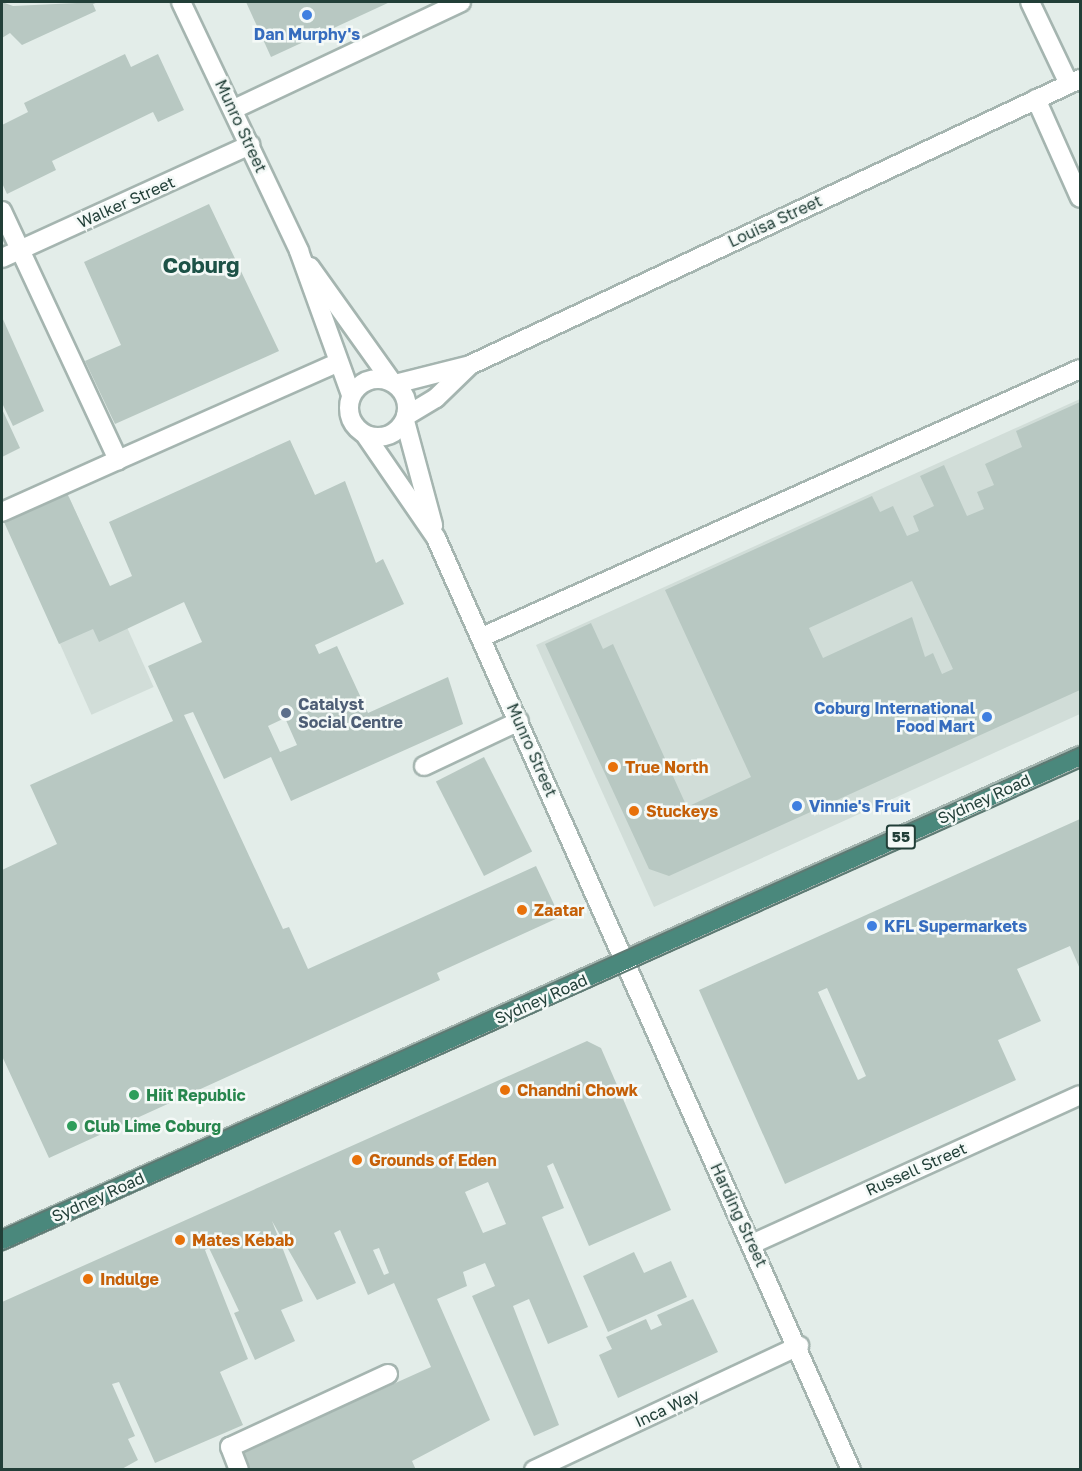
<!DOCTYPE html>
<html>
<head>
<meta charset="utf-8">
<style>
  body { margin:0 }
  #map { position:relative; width:1082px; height:1471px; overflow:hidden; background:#e3ede9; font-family:"Golos Text",sans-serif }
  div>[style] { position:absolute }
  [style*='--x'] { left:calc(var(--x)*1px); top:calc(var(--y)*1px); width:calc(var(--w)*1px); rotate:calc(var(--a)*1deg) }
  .built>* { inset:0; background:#d1ddd8; transform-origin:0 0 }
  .building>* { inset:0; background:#b8c8c2; transform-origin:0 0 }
  .roads { filter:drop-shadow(2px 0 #a5b5b0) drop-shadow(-2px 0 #a5b5b0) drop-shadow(0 2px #a5b5b0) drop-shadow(0 -2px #a5b5b0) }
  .service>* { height:18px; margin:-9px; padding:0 9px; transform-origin:9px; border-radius:9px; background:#fff }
  .minor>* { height:18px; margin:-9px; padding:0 9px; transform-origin:9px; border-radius:9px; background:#fff }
  .tertiary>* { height:18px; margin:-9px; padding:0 9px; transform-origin:9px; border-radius:9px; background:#fff }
  .tertiary>.ring { margin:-9px; padding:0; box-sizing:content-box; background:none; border:18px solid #fff; border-radius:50% }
  .trunk>* { height:18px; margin:-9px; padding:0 9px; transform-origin:9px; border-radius:9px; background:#4a887c }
  .tram>* { height:1.5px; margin:-0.75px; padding:0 0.75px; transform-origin:0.75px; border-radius:0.75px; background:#5d7a73 }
  .dots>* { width:16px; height:16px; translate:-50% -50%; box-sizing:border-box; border:3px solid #f4f9f7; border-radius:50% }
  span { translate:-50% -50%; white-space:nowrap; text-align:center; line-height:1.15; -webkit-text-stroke:5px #f4f9f7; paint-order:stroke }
  .shield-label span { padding:2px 4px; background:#f4f9f7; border:2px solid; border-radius:4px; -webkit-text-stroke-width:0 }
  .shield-label { font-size:15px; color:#223f38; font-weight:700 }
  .shop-label { font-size:16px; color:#366cbe; font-weight:700 }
  .right { translate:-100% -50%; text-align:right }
  .left { translate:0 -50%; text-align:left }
  .street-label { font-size:16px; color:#223f38 }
  .service-label { font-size:16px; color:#4e5e75; font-weight:700 }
  .food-label { font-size:16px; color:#c56008; font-weight:700 }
  .leisure-label { font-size:16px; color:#27864d; font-weight:700 }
  .district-label { font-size:22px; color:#1d5247; font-weight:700 }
  .frame { position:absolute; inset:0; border:3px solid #223f38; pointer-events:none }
</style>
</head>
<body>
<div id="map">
  <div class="built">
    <div style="clip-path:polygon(1080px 399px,1080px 714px,654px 907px,536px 645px)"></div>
    <div style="left:69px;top:497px;width:208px;height:68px;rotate:66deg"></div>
  </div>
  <div class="building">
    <div style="clip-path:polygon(2px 2px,13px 6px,98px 2px,93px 4px,96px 11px,22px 45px,10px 33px,2px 38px)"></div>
    <div style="clip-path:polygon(246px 2px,390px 2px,271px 57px)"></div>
    <div style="clip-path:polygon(125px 54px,131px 67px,158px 54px,184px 110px,158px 122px,153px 112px,52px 161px,56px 170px,7px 194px,2px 183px,2px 125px,28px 112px,24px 103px)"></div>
    <div style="clip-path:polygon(209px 204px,279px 351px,115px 424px,85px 361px,121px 345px,84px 262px)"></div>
    <div style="clip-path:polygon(2px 317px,44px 411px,13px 426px,2px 403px)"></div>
    <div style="clip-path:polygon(evenodd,1080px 402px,1080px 690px,669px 876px,649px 869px,545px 644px,591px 623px,603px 649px,613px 644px,687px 807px,751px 777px,665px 590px,872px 496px,880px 512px,893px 506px,907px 536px,919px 531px,913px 516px,934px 506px,920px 476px,944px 465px,967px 516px,984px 509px,977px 492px,994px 485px,985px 464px,1022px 447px,1016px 431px,1080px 402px,912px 581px,953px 669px,942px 674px,933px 653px,925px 657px,912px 617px,823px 658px,809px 628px,912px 581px)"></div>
    <div style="clip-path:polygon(2px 409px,20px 448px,2px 457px)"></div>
    <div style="clip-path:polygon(evenodd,290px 440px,315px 495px,345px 481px,376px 563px,383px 559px,404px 604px,315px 645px,319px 654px,337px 646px,368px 713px,448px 677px,463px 724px,291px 801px,271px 757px,224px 779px,193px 712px,184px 715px,283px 929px,289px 927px,308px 969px,536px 866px,560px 917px,437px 973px,440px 980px,49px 1158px,2px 1056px,2px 870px,57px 844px,30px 785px,173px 721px,148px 666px,202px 642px,184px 602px,99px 642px,93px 629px,59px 644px,4px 522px,67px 493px,110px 586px,132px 576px,109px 522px,290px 440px,285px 718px,297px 745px,280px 752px,268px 726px,285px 718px)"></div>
    <div style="left:484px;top:757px;width:106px;height:54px;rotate:63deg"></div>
    <div style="clip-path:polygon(evenodd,1080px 819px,1080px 969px,1070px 946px,1017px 969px,1041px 1021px,998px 1040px,1016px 1080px,785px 1184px,699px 990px,1080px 819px,827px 988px,866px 1076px,858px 1080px,818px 992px,827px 988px)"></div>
    <div style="clip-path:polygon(evenodd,587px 1041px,601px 1048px,671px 1210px,589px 1246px,553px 1163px,547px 1166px,564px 1208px,542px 1217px,588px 1327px,548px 1344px,529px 1299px,513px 1306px,559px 1425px,534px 1436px,472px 1296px,495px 1286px,485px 1263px,463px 1272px,467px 1286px,437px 1299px,490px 1420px,412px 1461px,416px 1470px,247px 1470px,240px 1453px,431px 1367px,394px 1283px,368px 1295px,340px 1230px,334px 1233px,356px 1283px,317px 1300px,272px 1221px,303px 1301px,281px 1310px,295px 1341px,255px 1360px,234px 1313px,239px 1311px,231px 1294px,209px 1248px,205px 1250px,248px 1359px,220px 1372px,243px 1425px,155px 1463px,119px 1382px,112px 1384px,135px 1436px,128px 1439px,138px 1460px,120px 1470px,2px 1470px,2px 1302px,587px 1041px,488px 1182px,506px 1224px,483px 1233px,465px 1192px,488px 1182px,587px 1041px,379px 1248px,389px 1273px,384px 1275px,373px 1250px,379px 1248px)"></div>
    <div style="clip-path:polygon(634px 1252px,644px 1273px,671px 1261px,687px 1297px,608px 1332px,583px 1276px)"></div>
    <div style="clip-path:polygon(693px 1299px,718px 1352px,618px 1398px,599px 1355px,612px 1349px,606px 1337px,646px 1319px,651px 1330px,662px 1325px,657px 1315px)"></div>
  </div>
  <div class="roads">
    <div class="service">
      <div style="--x:1030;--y:2;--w:91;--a:64.6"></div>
      <div style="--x:1036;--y:99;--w:108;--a:66"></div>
      <div style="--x:234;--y:109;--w:251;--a:-25.2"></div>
      <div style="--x:2;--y:211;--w:275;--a:65"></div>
      <div style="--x:118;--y:460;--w:127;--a:155.9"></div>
      <div style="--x:118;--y:460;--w:240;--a:-23.9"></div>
      <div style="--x:482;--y:637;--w:655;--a:-24.14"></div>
      <div style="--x:424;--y:766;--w:105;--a:-25.3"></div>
      <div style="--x:239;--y:1470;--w:25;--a:-111"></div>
      <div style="--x:230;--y:1447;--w:174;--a:-24.8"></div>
    </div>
    <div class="minor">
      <div style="--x:2;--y:258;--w:273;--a:-24.5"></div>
      <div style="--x:752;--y:1244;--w:360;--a:-24.4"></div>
      <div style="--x:534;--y:1470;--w:293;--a:-25.1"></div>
    </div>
    <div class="tertiary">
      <div style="--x:181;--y:2;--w:276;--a:64.6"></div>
      <div style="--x:299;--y:251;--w:153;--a:70.1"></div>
      <div style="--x:310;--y:267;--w:141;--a:54.5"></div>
      <div class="ring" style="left:349px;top:379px;width:40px;height:40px"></div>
      <div style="--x:395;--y:384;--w:77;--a:-14.2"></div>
      <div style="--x:470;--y:365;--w:674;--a:-25.12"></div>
      <div style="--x:406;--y:416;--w:35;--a:-31"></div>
      <div style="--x:436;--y:398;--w:47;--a:-44.1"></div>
      <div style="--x:405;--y:421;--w:108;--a:74.9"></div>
      <div style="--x:366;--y:436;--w:124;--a:55.5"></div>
      <div style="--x:436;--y:538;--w:1020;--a:66"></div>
    </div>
    <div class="trunk">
      <div style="--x:2;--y:1240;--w:1182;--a:-24.18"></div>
    </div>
  </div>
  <div class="tram">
    <div style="--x:2;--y:1230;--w:1181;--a:-24.13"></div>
    <div style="--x:2;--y:1251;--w:1181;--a:-24.13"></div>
  </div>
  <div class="dots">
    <div style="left:307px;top:15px;background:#3f7fe0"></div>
    <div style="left:286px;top:713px;background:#5c6f8a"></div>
    <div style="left:987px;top:717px;background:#3f7fe0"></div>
    <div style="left:613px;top:767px;background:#e8710a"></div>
    <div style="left:797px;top:806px;background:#3f7fe0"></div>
    <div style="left:634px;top:811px;background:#e8710a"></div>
    <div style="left:522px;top:910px;background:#e8710a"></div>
    <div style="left:872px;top:926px;background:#3f7fe0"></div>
    <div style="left:505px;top:1090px;background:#e8710a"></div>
    <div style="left:134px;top:1095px;background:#2e9e5b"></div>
    <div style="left:72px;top:1126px;background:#2e9e5b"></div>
    <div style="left:357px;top:1160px;background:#e8710a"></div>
    <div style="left:180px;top:1240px;background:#e8710a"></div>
    <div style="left:88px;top:1279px;background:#e8710a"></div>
  </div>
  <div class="shield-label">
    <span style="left:901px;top:837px">55</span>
  </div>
  <div class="shop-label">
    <span style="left:307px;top:34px">Dan Murphy's</span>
    <span class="right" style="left:975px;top:717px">Coburg International<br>Food Mart</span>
    <span class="left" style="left:809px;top:806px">Vinnie's Fruit</span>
    <span class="left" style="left:884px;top:926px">KFL Supermarkets</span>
  </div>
  <div class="street-label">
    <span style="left:241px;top:126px;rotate:65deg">Munro Street</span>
    <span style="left:126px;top:202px;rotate:-24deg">Walker Street</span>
    <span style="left:775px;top:221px;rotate:-25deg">Louisa Street</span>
    <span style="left:532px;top:750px;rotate:66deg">Munro Street</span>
    <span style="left:984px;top:799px;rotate:-24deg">Sydney Road</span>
    <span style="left:541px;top:999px;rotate:-24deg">Sydney Road</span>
    <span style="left:916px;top:1169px;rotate:-24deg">Russell Street</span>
    <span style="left:98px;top:1197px;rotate:-24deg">Sydney Road</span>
    <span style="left:739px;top:1215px;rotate:65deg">Harding Street</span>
    <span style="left:667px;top:1408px;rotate:-25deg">Inca Way</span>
  </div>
  <div class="service-label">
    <span class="left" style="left:298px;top:713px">Catalyst<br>Social Centre</span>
  </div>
  <div class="food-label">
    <span class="left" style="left:625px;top:767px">True North</span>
    <span class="left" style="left:646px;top:811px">Stuckeys</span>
    <span class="left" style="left:534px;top:910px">Zaatar</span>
    <span class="left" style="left:517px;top:1090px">Chandni Chowk</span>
    <span class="left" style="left:369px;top:1160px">Grounds of Eden</span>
    <span class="left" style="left:192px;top:1240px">Mates Kebab</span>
    <span class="left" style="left:100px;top:1279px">Indulge</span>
  </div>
  <div class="leisure-label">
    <span class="left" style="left:146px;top:1095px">Hiit Republic</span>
    <span class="left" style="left:84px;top:1126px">Club Lime Coburg</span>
  </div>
  <div class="district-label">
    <span style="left:201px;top:265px">Coburg</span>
  </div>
  <div class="frame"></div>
</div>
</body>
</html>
